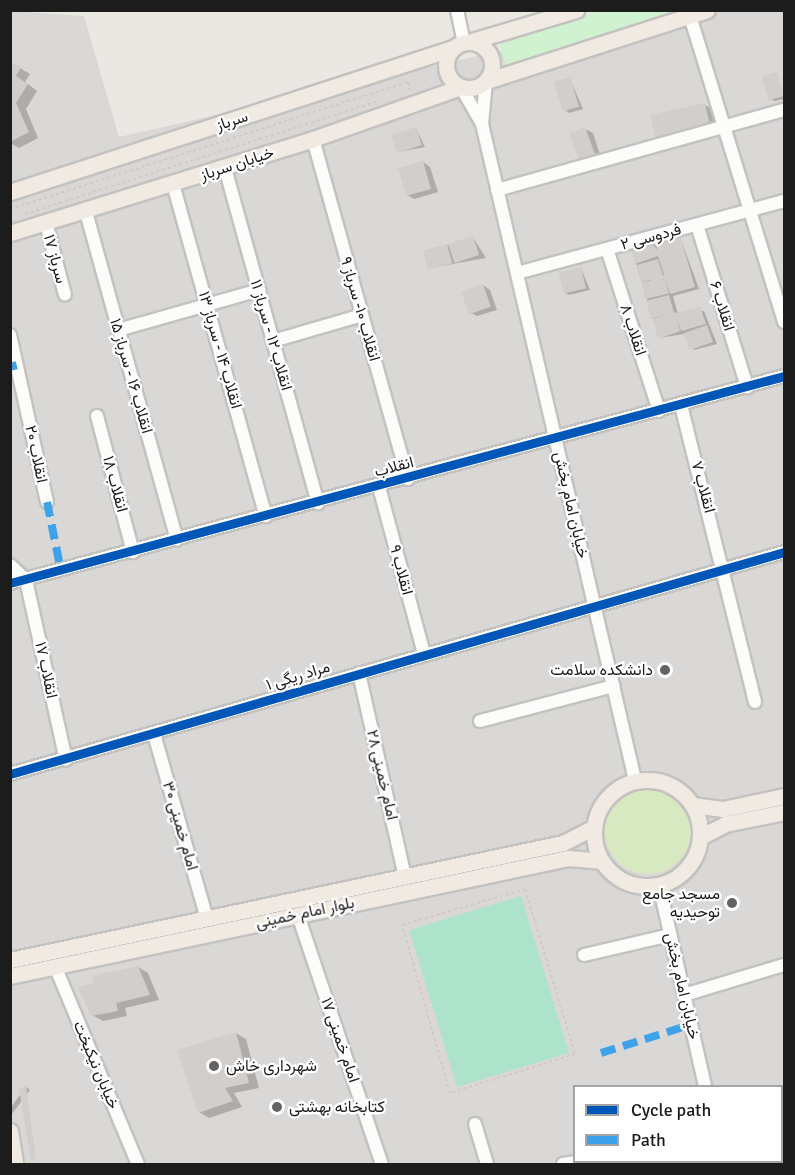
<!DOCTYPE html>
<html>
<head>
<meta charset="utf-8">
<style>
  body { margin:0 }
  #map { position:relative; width:795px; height:1175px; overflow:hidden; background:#ebe8e4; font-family:Signika,Vazirmatn,sans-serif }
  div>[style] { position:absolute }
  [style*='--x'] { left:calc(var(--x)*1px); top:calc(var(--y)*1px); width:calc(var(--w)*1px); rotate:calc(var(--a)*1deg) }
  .residential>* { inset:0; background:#dad8d6 }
  .grass>* { inset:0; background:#d8e9c2 }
  .round { border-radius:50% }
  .park>* { inset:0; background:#d1f2d0 }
  .pitch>* { inset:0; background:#aee3cb; transform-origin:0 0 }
  .shadow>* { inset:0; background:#0003; transform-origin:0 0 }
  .building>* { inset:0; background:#d1cecb; transform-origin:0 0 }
  .path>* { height:2px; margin-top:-1px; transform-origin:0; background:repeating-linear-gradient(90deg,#d6c7c4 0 3px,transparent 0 6px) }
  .roads { filter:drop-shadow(2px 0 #c3c2c0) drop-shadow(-2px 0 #c3c2c0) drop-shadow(0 2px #c3c2c0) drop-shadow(0 -2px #c3c2c0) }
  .minor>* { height:12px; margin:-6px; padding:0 6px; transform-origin:6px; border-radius:6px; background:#fcfcfb }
  .major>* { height:15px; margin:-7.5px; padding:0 7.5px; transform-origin:7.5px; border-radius:7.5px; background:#f0eae2 }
  .major>.ring { margin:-7.5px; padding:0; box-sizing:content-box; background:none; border:15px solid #f0eae2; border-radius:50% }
  .quiet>* { height:8px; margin-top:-4px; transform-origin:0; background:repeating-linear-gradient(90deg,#3da2ea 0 15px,transparent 0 23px) }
  .cycleway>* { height:9px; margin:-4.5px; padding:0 4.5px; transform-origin:4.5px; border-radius:4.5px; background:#0057b8 }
  .dots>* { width:16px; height:16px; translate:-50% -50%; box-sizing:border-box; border:3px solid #fff; border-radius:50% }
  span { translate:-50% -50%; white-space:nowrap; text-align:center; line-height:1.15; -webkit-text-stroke:4.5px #fff; paint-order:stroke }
  .street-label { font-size:16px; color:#1c1c1c }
  .poi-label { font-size:16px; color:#1c1c1c }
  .right { translate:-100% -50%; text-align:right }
  .left { translate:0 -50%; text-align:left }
  .frame { position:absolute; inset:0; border:12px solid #1c1c1c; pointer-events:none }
  .legend { position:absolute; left:573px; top:1085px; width:210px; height:78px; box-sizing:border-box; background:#fff; border:2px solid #a4a4a4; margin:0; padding:8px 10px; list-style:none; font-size:18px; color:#1c1c1c }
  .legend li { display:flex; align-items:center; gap:12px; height:30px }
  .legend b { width:30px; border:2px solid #a4a4a4 }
</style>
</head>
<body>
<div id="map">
  <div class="residential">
    <div style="clip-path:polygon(evenodd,10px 11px,84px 16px,119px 137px,678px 11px,784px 11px,784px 1164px,11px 1164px,10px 11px,574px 1086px,782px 1086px,782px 1162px,574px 1162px,574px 1086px)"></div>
  </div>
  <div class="grass">
    <div class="round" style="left:605px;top:788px;width:86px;height:86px"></div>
  </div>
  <div class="park">
    <div style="clip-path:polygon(598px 11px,678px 11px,506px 66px,499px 43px)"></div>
  </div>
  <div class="pitch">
    <div style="left:521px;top:896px;width:164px;height:117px;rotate:73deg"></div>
  </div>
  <div class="shadow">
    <div style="clip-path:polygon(10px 62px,30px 74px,25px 82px,37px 91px,26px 109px,38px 138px,19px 148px,10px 143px)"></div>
    <div style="clip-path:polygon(777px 73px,784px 99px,775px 101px,770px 99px)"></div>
    <div style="clip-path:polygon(570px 79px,583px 109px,569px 113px,565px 110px)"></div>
    <div style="clip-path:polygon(705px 105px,712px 109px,717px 130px,653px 117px)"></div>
    <div style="clip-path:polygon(416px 128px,425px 147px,398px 152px)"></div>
    <div style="clip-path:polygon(585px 129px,593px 133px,602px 161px,587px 165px)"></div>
    <div style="clip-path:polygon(423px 162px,430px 167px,438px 192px,414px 199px,407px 195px)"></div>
    <div style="clip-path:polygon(evenodd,679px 234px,699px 289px,673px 296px,678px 314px,704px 311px,717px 344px,694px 350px,684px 334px,659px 338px,631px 247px,650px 242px,658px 247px,679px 234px,673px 274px,651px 282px,650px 278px,673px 274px)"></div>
    <div style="clip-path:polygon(473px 237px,486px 258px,430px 268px,447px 245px)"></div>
    <div style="clip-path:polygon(581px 268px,590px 290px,569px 295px,565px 293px)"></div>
    <div style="clip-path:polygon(483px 285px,490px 290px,497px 310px,477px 316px,469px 312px)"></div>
    <div style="clip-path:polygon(138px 967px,148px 973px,159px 1000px,125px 1008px,127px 1016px,103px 1021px,92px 1015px,96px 984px)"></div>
    <div style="clip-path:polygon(236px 1033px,246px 1039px,259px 1088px,234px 1093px,242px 1107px,209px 1118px,199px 1112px)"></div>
    <div style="left:26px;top:1087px;width:5px;height:73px;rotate:37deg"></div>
  </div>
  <div class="building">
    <div style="clip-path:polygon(10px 61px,21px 67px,16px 76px,28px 84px,16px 103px,29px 132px,10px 142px)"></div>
    <div style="left:777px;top:72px;width:25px;height:16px;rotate:74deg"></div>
    <div style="left:570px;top:77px;width:31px;height:17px;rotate:73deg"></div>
    <div style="left:705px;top:103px;width:24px;height:56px;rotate:78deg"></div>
    <div style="left:416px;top:127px;width:19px;height:26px;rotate:72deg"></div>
    <div style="left:585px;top:127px;width:33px;height:17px;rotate:70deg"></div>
    <div style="left:423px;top:161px;width:29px;height:26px;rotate:74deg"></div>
    <div style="clip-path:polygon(679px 232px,695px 287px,670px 294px,658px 256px,635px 264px,629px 246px,651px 241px,657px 250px,655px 239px)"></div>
    <div style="left:473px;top:236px;width:20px;height:26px;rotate:72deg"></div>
    <div style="left:447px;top:244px;width:20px;height:25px;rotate:75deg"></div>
    <div style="left:658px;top:259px;width:18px;height:22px;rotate:74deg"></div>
    <div style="left:581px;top:267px;width:22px;height:23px;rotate:77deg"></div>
    <div style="left:665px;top:277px;width:17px;height:24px;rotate:77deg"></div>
    <div style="left:483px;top:284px;width:24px;height:23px;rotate:71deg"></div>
    <div style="clip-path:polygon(669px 295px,674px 313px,700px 307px,706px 324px,681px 331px,677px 319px,680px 331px,658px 339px,653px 319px,667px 314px,651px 319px,646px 301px)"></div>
    <div style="left:707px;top:325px;width:18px;height:25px;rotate:71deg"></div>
    <div style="clip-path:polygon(138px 966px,150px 995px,116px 1003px,118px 1011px,91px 1016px,78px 987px,94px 983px,92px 976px)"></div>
    <div style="clip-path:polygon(236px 1032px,249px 1083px,225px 1088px,233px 1101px,198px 1113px,177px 1050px)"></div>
    <div style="clip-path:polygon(26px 1086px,36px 1159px,31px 1161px,19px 1089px)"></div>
  </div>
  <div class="path">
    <div style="--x:10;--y:209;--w:418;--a:-17.7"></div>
    <div style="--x:408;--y:82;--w:9;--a:77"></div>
    <div style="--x:25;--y:214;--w:372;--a:-17.7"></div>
    <div style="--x:525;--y:889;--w:172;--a:73.1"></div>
    <div style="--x:575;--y:1054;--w:131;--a:162.7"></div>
    <div style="--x:450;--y:1093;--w:175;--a:-105.9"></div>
    <div style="--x:402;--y:925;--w:128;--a:-16.3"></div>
  </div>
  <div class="roads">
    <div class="minor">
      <div style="--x:457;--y:10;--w:33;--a:78"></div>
      <div style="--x:690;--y:16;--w:320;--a:72.9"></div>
      <div style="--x:486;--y:81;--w:43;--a:95.3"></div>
      <div style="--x:482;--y:124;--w:674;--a:76.87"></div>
      <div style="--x:461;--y:87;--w:43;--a:60.4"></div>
      <div style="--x:313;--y:139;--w:353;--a:74.4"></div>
      <div style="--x:225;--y:168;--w:348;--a:74.5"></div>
      <div style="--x:173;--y:184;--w:345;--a:74.4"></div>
      <div style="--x:497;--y:190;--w:298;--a:-15.6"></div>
      <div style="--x:86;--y:212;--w:340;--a:74.5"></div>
      <div style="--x:46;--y:223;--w:74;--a:75.2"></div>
      <div style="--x:697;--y:225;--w:170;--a:72.8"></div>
      <div style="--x:607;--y:249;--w:170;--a:72.2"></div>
      <div style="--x:517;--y:273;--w:277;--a:-15.1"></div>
      <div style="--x:118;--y:330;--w:147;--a:-15.8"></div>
      <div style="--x:10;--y:335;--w:171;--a:77.5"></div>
      <div style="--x:273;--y:341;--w:93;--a:-16.3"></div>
      <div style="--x:681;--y:405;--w:306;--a:76"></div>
      <div style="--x:97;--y:416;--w:141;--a:75.2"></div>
      <div style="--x:379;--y:487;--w:173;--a:74.9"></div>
      <div style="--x:10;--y:565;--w:22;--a:43"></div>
      <div style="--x:26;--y:580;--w:184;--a:77.5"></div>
      <div style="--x:10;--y:583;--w:801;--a:-14.97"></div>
      <div style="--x:359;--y:673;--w:209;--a:77.3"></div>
      <div style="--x:480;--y:721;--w:138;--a:-14.7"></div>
      <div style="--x:154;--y:734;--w:192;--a:74"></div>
      <div style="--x:10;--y:774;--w:805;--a:-16"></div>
      <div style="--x:659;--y:885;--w:206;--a:77.1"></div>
      <div style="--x:298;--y:915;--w:263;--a:71.4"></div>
      <div style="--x:584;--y:955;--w:88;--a:-13.1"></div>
      <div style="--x:55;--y:966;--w:215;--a:67.3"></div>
      <div style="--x:684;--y:995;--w:104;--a:-16.7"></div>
      <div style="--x:782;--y:1111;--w:2;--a:-27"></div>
      <div style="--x:475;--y:1124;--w:42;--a:73.3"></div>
      <div style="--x:722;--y:1162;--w:2;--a:90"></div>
      <div style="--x:563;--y:1164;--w:12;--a:-9"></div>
    </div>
    <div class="major">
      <div style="--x:472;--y:41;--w:109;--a:-16.6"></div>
      <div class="ring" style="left:446px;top:42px;width:31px;height:31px"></div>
      <div style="--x:486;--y:81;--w:232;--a:-17.8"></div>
      <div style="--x:10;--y:192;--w:466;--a:-18"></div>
      <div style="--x:10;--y:233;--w:317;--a:-17.2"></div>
      <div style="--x:313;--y:139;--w:157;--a:-19.4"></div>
      <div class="ring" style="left:594px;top:780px;width:91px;height:91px"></div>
      <div style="--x:693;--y:805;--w:30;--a:8"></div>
      <div style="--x:723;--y:809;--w:62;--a:-12"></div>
      <div style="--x:700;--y:837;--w:28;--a:-27"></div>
      <div style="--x:725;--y:824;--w:60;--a:-11.5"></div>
      <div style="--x:10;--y:960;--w:565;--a:-11.95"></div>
      <div style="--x:563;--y:843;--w:34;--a:-27"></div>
      <div style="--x:10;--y:976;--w:570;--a:-11.94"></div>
      <div style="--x:568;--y:858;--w:32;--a:5"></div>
      <div style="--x:10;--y:1131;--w:33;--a:81"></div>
    </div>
  </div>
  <div class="quiet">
    <div style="--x:10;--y:367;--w:7;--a:-16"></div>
    <div style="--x:47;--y:502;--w:70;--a:78.5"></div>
    <div style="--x:601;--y:1053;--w:93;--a:-17.5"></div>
  </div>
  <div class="cycleway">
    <div style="--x:10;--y:583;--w:801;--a:-14.97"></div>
    <div style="--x:10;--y:774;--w:805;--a:-16"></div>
  </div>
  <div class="dots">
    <div style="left:665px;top:670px;background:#646362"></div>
    <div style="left:732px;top:903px;background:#646362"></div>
    <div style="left:214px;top:1066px;background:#646362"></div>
    <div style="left:277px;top:1107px;background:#646362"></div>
  </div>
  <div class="street-label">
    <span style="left:232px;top:121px;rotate:-18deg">سرباز</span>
    <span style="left:237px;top:164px;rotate:-18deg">خیابان سرباز</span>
    <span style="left:651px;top:237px;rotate:-15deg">فردوسی ۲</span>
    <span style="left:55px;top:259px;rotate:75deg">سرباز ۱۷</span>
    <span style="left:722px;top:306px;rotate:73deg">انقلاب ۶</span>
    <span style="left:360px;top:309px;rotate:74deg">انقلاب ۱۰- سرباز ۹</span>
    <span style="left:633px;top:330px;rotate:72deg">انقلاب ۸</span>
    <span style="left:271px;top:335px;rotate:74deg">انقلاب ۱۲ - سرباز ۱۱</span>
    <span style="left:220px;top:350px;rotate:74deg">انقلاب ۱۴ - سرباز ۱۳</span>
    <span style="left:131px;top:376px;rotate:74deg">انقلاب ۱۶ - سرباز ۱۵</span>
    <span style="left:36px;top:454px;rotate:78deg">انقلاب ۲۰</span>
    <span style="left:394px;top:467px;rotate:-15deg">انقلاب</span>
    <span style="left:115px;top:484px;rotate:75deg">انقلاب ۱۸</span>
    <span style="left:703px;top:487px;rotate:75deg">انقلاب ۷</span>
    <span style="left:571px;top:505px;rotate:77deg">خیابان امام بخش</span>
    <span style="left:401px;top:570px;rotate:75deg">انقلاب ۹</span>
    <span style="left:46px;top:670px;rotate:78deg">انقلاب ۱۷</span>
    <span style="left:298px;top:676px;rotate:-17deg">مراد ریگی ۱</span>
    <span style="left:382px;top:775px;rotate:77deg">امام خمینی ۲۸</span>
    <span style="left:180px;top:826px;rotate:74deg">امام خمینی ۳۰</span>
    <span style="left:305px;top:913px;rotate:-12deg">بلوار امام خمینی</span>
    <span style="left:682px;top:986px;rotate:77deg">خیابان امام بخش</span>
    <span style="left:340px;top:1040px;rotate:71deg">امام خمینی ۱۷</span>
    <span style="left:96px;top:1065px;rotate:67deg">خیابان نیکبخت</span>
  </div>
  <div class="poi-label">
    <span class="right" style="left:653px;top:670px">دانشکده سلامت</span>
    <span class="right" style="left:720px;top:903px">مسجد جامع<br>توحیدیه</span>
    <span class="left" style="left:226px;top:1066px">شهرداری خاش</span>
    <span class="left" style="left:289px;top:1107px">کتابخانه بهشتی</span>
  </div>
  <div class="frame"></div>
  <ul class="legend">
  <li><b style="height:8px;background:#0057b8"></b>Cycle path</li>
  <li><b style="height:8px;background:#3da2ea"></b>Path</li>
  </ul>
</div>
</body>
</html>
